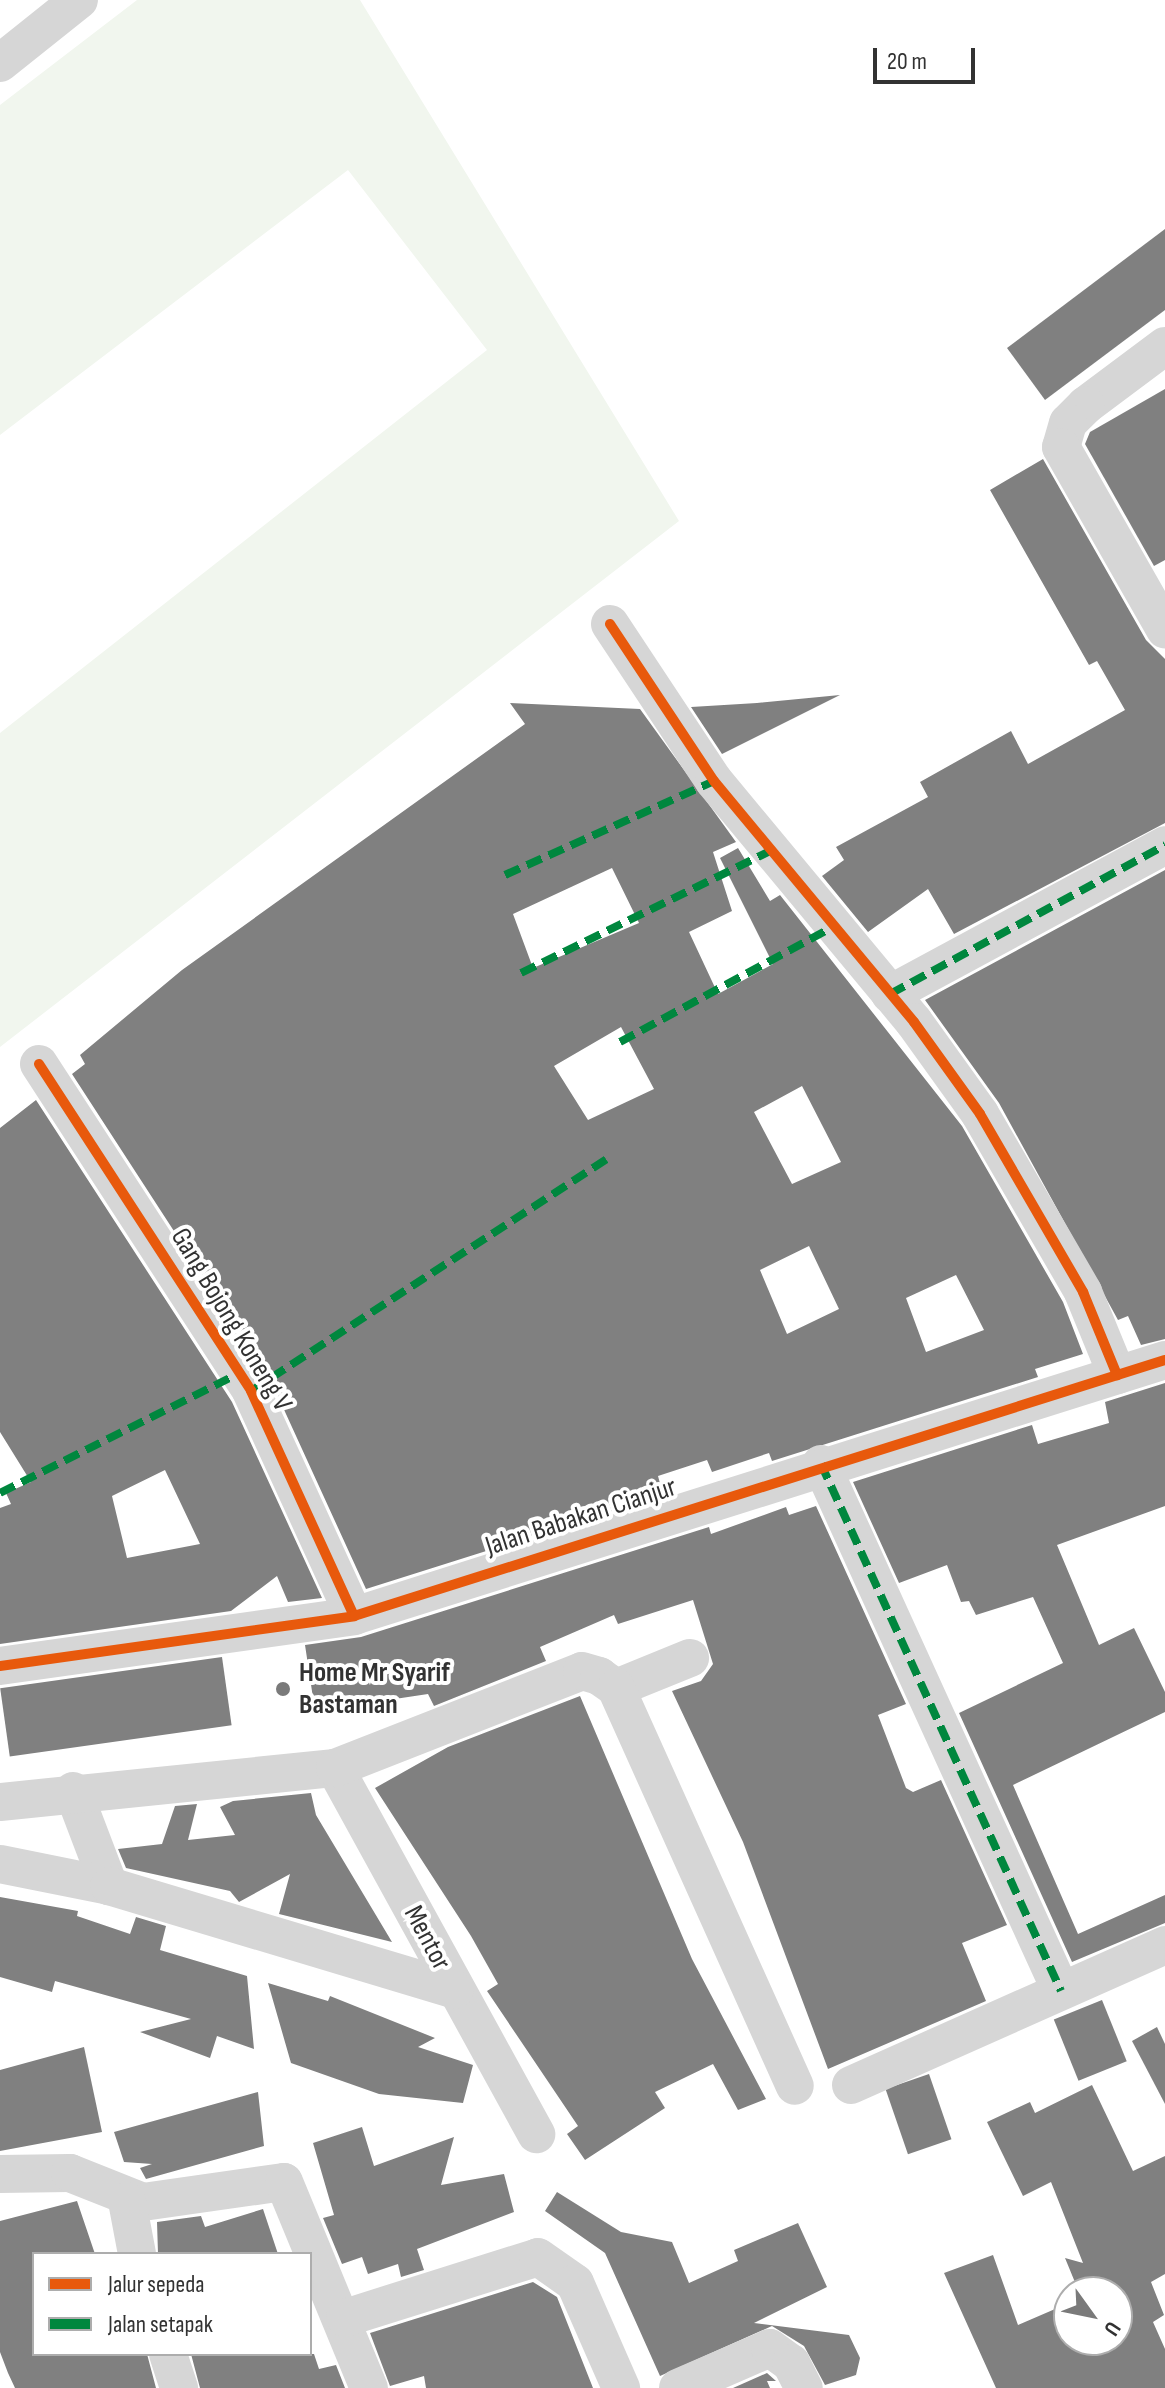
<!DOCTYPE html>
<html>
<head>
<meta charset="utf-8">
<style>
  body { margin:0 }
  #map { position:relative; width:1165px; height:2388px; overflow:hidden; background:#fff; font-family:"Sofia Sans Condensed",sans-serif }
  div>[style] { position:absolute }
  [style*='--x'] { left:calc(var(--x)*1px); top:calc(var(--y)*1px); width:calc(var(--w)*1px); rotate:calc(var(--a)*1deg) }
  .green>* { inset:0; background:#f1f6ee }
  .building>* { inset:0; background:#808080; transform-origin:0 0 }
  .minor>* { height:38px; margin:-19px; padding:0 19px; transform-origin:19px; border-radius:19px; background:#d6d6d6 }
  .quiet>* { height:8px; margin-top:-4px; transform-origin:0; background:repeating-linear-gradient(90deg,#00873e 0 16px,transparent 0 24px) }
  .cycleway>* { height:10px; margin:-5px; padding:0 5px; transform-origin:5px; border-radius:5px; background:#e8590c }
  .dots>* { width:22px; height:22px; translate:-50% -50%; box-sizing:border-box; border:4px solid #fff; border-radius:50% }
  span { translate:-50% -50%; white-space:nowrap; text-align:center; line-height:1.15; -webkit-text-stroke:8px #fff; paint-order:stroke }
  .street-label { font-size:28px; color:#323232 }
  .poi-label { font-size:28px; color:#323232; font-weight:700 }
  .left { translate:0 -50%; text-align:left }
  .legend { position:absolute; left:32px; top:2252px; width:280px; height:104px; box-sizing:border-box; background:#fff; border:2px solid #adadad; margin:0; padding:10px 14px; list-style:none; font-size:24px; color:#323232 }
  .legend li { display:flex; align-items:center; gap:16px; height:40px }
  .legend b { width:40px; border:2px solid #adadad }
  .north { position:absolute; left:1053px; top:2276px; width:80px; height:80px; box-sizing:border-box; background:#fff; border:2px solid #adadad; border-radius:50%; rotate:123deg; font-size:22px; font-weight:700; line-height:32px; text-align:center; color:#323232 }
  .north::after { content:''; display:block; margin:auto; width:28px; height:36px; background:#7a7a7a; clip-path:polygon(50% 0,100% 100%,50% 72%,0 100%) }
  .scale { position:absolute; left:873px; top:48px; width:102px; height:36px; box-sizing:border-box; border:4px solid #323232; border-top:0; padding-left:10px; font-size:24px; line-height:28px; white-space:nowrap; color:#323232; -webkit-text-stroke:6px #fff; paint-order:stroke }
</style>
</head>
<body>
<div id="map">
  <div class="green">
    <div style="clip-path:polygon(137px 0,360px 0,679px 521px,0 1047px,0 733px,487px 350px,348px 170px,0 435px,0 105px)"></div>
  </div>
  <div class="building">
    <div style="clip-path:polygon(1165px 229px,1165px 310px,1045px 400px,1007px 348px)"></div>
    <div style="clip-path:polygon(1165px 389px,1165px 560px,1154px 566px,1085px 444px,1090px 432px)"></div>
    <div style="clip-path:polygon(1043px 459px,1146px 640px,1165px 659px,1165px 823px,954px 934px,928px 889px,868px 932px,822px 876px,844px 860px,836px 847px,928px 797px,920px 782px,1011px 731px,1028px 764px,1125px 710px,1097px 661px,1089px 665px,990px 490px)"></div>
    <div style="clip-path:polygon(840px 695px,722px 754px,691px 707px,757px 703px)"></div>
    <div style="clip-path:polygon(evenodd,510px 703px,640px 709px,736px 842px,713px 852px,732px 911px,689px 932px,718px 994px,773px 964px,720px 858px,738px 848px,770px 901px,780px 895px,962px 1126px,1063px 1302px,1083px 1354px,1035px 1369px,1038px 1377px,772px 1461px,769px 1453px,712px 1472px,707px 1460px,658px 1476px,663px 1495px,366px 1589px,270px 1379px,72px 1074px,85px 1064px,80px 1055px,182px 970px,525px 724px,510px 703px,612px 868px,639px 923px,533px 968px,513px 914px,612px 868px,510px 703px,621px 1027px,654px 1089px,588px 1120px,554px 1066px,621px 1027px,510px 703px,802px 1086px,841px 1162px,792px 1184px,754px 1112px,802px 1086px,510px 703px,809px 1246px,839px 1309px,787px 1334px,760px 1270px,809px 1246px,510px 703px,956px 1275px,984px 1330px,926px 1352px,906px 1298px,956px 1275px)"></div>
    <div style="clip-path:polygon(1165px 870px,1165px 1339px,1141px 1345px,1128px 1316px,1118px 1320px,999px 1103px,925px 1000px)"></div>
    <div style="clip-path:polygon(evenodd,36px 1100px,232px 1402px,322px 1598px,288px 1602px,277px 1576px,231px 1611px,0 1644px,0 1508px,11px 1504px,6px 1493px,31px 1482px,0 1432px,0 1128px,36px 1100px,165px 1470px,200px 1544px,127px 1558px,112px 1496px,165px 1470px)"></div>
    <div style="clip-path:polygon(1165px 1383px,1165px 1506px,1057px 1545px,1099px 1645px,1134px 1628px,1165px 1692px,1165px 1712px,1013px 1785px,1078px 1934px,1165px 1895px,1165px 1923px,1072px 1962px,959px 1713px,1063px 1663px,1033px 1597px,976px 1615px,969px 1601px,961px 1602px,947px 1565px,899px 1583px,853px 1482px,1032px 1425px,1038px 1444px,1109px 1423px,1105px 1402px)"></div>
    <div style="clip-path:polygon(816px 1506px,906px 1704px,878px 1715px,906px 1788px,913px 1792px,941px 1780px,1007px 1925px,962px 1943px,986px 2001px,828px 2069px,743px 1842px,672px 1691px,701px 1681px,713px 1664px,693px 1600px,618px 1624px,614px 1615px,540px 1647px,546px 1661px,434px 1706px,428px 1694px,315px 1711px,305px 1645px,361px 1637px,709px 1527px,711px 1534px,786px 1507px,789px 1515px)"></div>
    <div style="left:222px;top:1657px;width:69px;height:224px;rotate:82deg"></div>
    <div style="clip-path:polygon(580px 1696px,692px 1959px,766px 2099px,738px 2110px,713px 2064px,655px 2092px,665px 2108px,585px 2160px,567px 2134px,578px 2126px,487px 1991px,498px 1984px,471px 1936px,375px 1788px,448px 1747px)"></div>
    <div style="clip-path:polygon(311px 1793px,316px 1815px,392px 1942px,279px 1914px,290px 1874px,239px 1902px,230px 1891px,126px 1868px,118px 1849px,162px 1844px,175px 1806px,197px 1804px,188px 1840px,235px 1835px,220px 1807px,233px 1801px)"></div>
    <div style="clip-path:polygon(0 1897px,78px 1911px,77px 1916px,130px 1934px,136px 1917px,166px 1926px,160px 1950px,247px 1976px,254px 2049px,217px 2036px,210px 2058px,140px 2032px,191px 2019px,55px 1981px,52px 1992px,0 1977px)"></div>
    <div style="clip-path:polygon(268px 1983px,328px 2001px,330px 1996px,435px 2038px,418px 2047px,473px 2065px,463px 2103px,379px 2094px,291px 2063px)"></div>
    <div style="left:1102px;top:2000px;width:66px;height:52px;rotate:68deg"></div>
    <div style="clip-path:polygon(1157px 2027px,1165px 2044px,1165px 2104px,1132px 2041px)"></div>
    <div style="clip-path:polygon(84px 2047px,102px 2132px,0 2151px,0 2070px)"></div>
    <div style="left:929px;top:2074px;width:69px;height:46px;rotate:71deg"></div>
    <div style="clip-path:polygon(1092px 2085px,1133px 2171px,1165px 2156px,1165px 2274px,1151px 2282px,1164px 2315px,1153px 2322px,1165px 2349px,1165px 2388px,996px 2388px,944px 2273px,993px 2255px,1018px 2325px,1069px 2303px,1069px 2340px,1117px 2340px,1117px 2292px,1079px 2292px,1065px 2258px,1083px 2263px,1051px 2182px,1023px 2196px,987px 2122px,1030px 2102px,1035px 2113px)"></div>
    <div style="clip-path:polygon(258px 2092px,264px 2146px,146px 2179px,140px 2168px,152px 2164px,124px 2162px,114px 2132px)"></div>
    <div style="clip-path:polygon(362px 2127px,374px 2166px,454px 2137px,441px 2185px,504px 2174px,514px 2212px,417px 2249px,424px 2270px,401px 2277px,398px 2264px,368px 2274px,362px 2257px,342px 2264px,323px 2218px,334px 2215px,313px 2143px)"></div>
    <div style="clip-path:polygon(557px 2192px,621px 2232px,672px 2242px,689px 2283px,738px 2261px,734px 2250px,798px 2223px,827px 2287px,754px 2323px,849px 2335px,860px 2358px,856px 2375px,825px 2385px,804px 2346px,772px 2326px,660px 2376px,605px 2253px,545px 2211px)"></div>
    <div style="clip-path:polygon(77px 2201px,95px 2254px,34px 2254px,34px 2354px,147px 2354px,156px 2388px,15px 2388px,8px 2373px,0 2352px,0 2221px)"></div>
    <div style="clip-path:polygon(263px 2209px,278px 2254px,158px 2254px,157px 2222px,201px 2216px,205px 2227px)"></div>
    <div style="clip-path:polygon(533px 2282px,557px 2297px,593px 2388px,426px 2388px,424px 2376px,390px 2386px,370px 2333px)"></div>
    <div style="clip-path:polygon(191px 2354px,314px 2354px,319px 2369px,336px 2365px,345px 2388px,200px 2388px)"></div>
    <div style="clip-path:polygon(767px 2373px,776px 2381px,767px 2381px,770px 2388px,733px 2388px)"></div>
  </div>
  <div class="minor">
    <div style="--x:0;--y:63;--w:101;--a:-38.6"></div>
    <div style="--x:1165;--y:346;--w:99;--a:143.2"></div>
    <div style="--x:1086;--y:405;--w:25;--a:135"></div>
    <div style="--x:1068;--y:423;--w:25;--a:106"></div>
    <div style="--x:1061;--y:447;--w:210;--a:60.3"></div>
    <div style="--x:610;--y:624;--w:188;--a:56.5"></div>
    <div style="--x:714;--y:781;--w:313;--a:50.3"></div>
    <div style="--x:914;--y:1022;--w:113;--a:54.3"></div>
    <div style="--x:980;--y:1114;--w:206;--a:59.9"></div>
    <div style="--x:1083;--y:1292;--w:90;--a:67.7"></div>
    <div style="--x:890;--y:994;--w:313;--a:-28.4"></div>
    <div style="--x:39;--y:1064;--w:390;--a:57"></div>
    <div style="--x:251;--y:1391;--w:247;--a:65.4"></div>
    <div style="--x:821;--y:1464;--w:579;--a:65.52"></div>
    <div style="--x:0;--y:1666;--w:358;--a:-8"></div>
    <div style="--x:354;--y:1616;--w:850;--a:-17.52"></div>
    <div style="--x:616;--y:1688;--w:80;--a:-22.1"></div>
    <div style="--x:335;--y:1768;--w:418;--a:61.2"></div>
    <div style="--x:73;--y:1791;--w:102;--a:69.2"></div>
    <div style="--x:0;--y:1802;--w:337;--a:-5.8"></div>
    <div style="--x:335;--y:1768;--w:265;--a:-21.4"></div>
    <div style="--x:582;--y:1671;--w:18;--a:16"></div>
    <div style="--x:599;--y:1676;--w:21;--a:35"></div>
    <div style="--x:616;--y:1688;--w:436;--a:65.8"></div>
    <div style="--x:0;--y:1864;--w:111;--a:11.4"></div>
    <div style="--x:109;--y:1886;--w:361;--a:16.7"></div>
    <div style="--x:851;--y:2085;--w:344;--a:-24"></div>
    <div style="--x:0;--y:2174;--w:70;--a:-0.8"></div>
    <div style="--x:70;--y:2173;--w:79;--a:21.7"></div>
    <div style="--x:143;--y:2202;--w:142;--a:-8.1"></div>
    <div style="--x:284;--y:2182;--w:223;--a:67.6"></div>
    <div style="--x:127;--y:2201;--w:54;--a:79.3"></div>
    <div style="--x:345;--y:2318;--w:202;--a:-17.5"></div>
    <div style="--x:538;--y:2257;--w:45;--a:35.1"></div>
    <div style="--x:575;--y:2283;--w:115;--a:66.3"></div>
    <div style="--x:168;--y:2354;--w:36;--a:72"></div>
    <div style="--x:678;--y:2388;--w:100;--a:-23.5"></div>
    <div style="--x:770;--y:2348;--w:26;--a:36"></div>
    <div style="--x:791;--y:2363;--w:28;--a:63"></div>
  </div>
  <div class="quiet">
    <div style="--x:505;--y:875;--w:229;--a:-24.2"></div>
    <div style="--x:521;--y:973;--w:277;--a:-26.1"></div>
    <div style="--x:890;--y:994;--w:313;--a:-28.4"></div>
    <div style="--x:620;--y:1042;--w:246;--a:-28.4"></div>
    <div style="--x:251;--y:1391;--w:424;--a:-33.1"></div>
    <div style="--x:821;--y:1464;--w:579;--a:65.52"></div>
    <div style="--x:0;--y:1493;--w:268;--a:-26.6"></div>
  </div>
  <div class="cycleway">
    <div style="--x:610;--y:624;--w:188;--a:56.5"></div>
    <div style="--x:714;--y:781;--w:313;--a:50.3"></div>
    <div style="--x:914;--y:1022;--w:113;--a:54.3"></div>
    <div style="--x:980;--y:1114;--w:206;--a:59.9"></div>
    <div style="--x:1083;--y:1292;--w:90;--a:67.7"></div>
    <div style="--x:39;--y:1064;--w:390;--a:57"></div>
    <div style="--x:251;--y:1391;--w:247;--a:65.4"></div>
    <div style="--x:0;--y:1666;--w:358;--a:-8"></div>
    <div style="--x:354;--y:1616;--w:850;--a:-17.52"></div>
  </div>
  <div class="dots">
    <div style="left:283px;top:1689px;background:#7a7a7a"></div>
  </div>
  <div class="street-label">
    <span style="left:231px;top:1320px;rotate:59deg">Gang Bojong Koneng V</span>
    <span style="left:581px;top:1517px;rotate:-18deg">Jalan Babakan Cianjur</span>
    <span style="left:427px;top:1938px;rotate:62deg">Mentor</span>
  </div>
  <div class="poi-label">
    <span class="left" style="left:299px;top:1689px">Home Mr Syarif<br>Bastaman</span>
  </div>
  <ul class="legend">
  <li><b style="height:10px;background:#e8590c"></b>Jalur sepeda</li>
  <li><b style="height:10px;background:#00873e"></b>Jalan setapak</li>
  </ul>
  <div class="north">U</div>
  <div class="scale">20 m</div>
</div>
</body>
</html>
